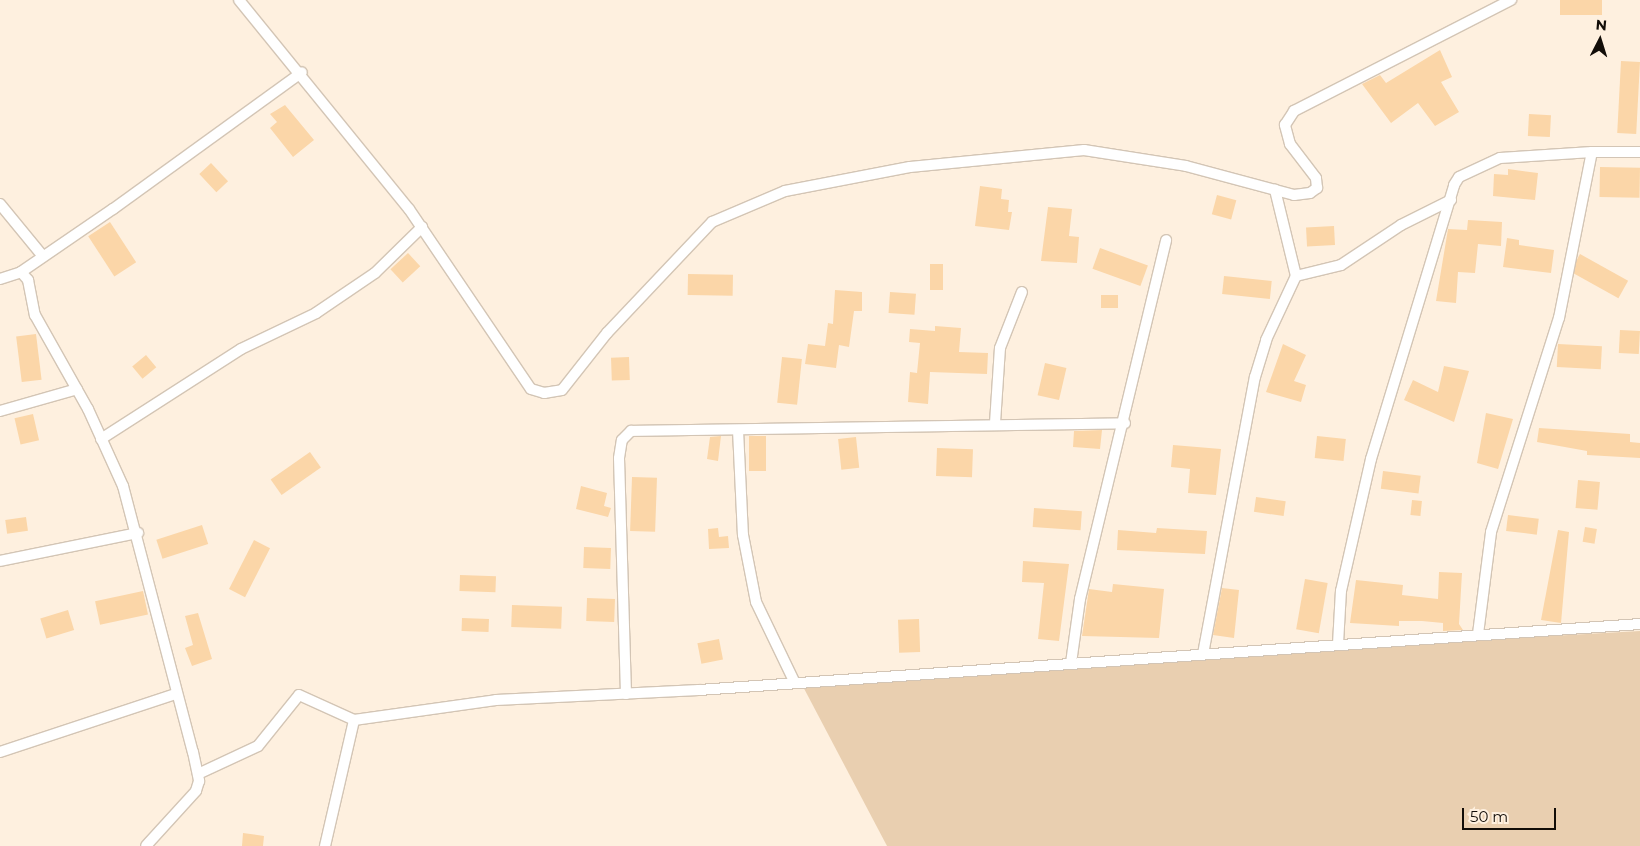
<!DOCTYPE html>
<html>
<head>
<meta charset="utf-8">
<style>
  body { margin:0 }
  #map { position:relative; width:1640px; height:846px; overflow:hidden; background:#fef0df; font-family:Montserrat,sans-serif }
  div>[style] { position:absolute }
  [style*='--x'] { left:calc(var(--x)*1px); top:calc(var(--y)*1px); width:calc(var(--w)*1px); rotate:calc(var(--a)*1deg) }
  .green>* { inset:0; background:#e9cfb0 }
  .building>* { inset:0; background:#fbd6a8; transform-origin:0 0 }
  .roads { filter:drop-shadow(1px 0 #d3c5b5) drop-shadow(-1px 0 #d3c5b5) drop-shadow(0 1px #d3c5b5) drop-shadow(0 -1px #d3c5b5) }
  .street>* { height:10px; margin:-5px; padding:0 5px; transform-origin:5px; border-radius:5px; background:#fff }
  span { translate:-50% -50%; white-space:nowrap; text-align:center; line-height:1.15; -webkit-text-stroke:4px #fef0df; paint-order:stroke }
  .north { position:absolute; left:1575px; top:15px; width:50px; height:50px; -webkit-text-stroke:4px #fef0df; paint-order:stroke; rotate:5deg; font-size:14px; font-weight:700; line-height:20px; text-align:center; color:#120d08 }
  .north::after { content:''; display:block; margin:auto; width:18px; height:22px; background:#120d08; clip-path:polygon(50% 0,100% 100%,50% 72%,0 100%) }
  .scale { position:absolute; left:1462px; top:808px; width:94px; height:22px; box-sizing:border-box; border:2px solid #120d08; border-top:0; padding-left:6px; font-size:15px; line-height:18px; white-space:nowrap; color:#120d08; -webkit-text-stroke:4px #fef0df; paint-order:stroke }
</style>
</head>
<body>
<div id="map">
  <div class="green">
    <div style="clip-path:polygon(1640px 631px,1640px 846px,887px 846px,799px 679px)"></div>
  </div>
  <div class="building">
    <div style="left:1560px;top:0;width:42px;height:15px"></div>
    <div style="clip-path:polygon(1440px 50px,1452px 77px,1441px 82px,1459px 112px,1435px 126px,1418px 103px,1391px 123px,1362px 84px,1380px 75px,1386px 83px)"></div>
    <div style="left:1621px;top:61px;width:19px;height:72px;rotate:3deg"></div>
    <div style="clip-path:polygon(285px 105px,314px 140px,293px 157px,270px 128px,277px 122px,270px 114px)"></div>
    <div style="left:1529px;top:114px;width:22px;height:22px;rotate:3deg"></div>
    <div style="left:211px;top:163px;width:25px;height:16px;rotate:47deg"></div>
    <div style="left:1600px;top:167px;width:40px;height:30px;rotate:1deg"></div>
    <div style="clip-path:polygon(1508px 169px,1538px 173px,1535px 200px,1493px 196px,1494px 174px,1508px 175px)"></div>
    <div style="clip-path:polygon(980px 186px,1002px 189px,1001px 199px,1009px 200px,1008px 212px,1012px 212px,1009px 230px,975px 226px)"></div>
    <div style="left:1217px;top:195px;width:20px;height:20px;rotate:15deg"></div>
    <div style="clip-path:polygon(1048px 207px,1072px 209px,1069px 236px,1079px 237px,1077px 263px,1041px 261px)"></div>
    <div style="clip-path:polygon(1468px 220px,1502px 222px,1501px 246px,1478px 244px,1475px 273px,1458px 272px,1456px 303px,1436px 301px,1448px 229px,1467px 230px)"></div>
    <div style="left:110px;top:222px;width:48px;height:26px;rotate:57deg"></div>
    <div style="left:1334px;top:226px;width:19px;height:28px;rotate:87deg"></div>
    <div style="clip-path:polygon(1507px 238px,1519px 240px,1519px 245px,1554px 250px,1551px 273px,1503px 267px)"></div>
    <div style="left:1100px;top:248px;width:51px;height:22px;rotate:20deg"></div>
    <div style="left:408px;top:253px;width:18px;height:24px;rotate:47deg"></div>
    <div style="left:1580px;top:254px;width:55px;height:20px;rotate:29deg"></div>
    <div style="left:930px;top:264px;width:13px;height:26px"></div>
    <div style="left:688px;top:274px;width:45px;height:21px;rotate:1deg"></div>
    <div style="left:1224px;top:276px;width:48px;height:18px;rotate:6deg"></div>
    <div style="clip-path:polygon(835px 290px,862px 292px,862px 311px,854px 311px,849px 347px,839px 345px,836px 368px,805px 364px,808px 344px,825px 346px,828px 323px,833px 324px)"></div>
    <div style="left:890px;top:292px;width:26px;height:21px;rotate:4deg"></div>
    <div style="left:1101px;top:295px;width:17px;height:13px"></div>
    <div style="clip-path:polygon(935px 326px,961px 328px,959px 352px,988px 353px,987px 374px,930px 372px,928px 404px,908px 402px,910px 372px,917px 373px,920px 343px,909px 342px,910px 329px,935px 331px)"></div>
    <div style="left:1620px;top:330px;width:20px;height:23px;rotate:3deg"></div>
    <div style="left:36px;top:334px;width:46px;height:20px;rotate:83deg"></div>
    <div style="clip-path:polygon(1283px 344px,1306px 355px,1294px 381px,1306px 385px,1301px 402px,1266px 392px)"></div>
    <div style="left:1558px;top:344px;width:44px;height:23px;rotate:3deg"></div>
    <div style="left:146px;top:355px;width:16px;height:18px;rotate:50deg"></div>
    <div style="left:629px;top:357px;width:23px;height:18px;rotate:88deg"></div>
    <div style="left:782px;top:357px;width:20px;height:46px;rotate:6deg"></div>
    <div style="left:1045px;top:363px;width:22px;height:33px;rotate:13deg"></div>
    <div style="clip-path:polygon(1444px 366px,1469px 371px,1454px 422px,1404px 400px,1413px 380px,1438px 392px)"></div>
    <div style="clip-path:polygon(1486px 413px,1513px 419px,1498px 469px,1477px 463px)"></div>
    <div style="left:33px;top:414px;width:27px;height:19px;rotate:77deg"></div>
    <div style="clip-path:polygon(1539px 428px,1630px 434px,1630px 442px,1640px 443px,1640px 458px,1587px 455px,1587px 451px,1537px 442px)"></div>
    <div style="clip-path:polygon(1102px 430px,1100px 449px,1073px 447px,1074px 431px)"></div>
    <div style="clip-path:polygon(721px 436px,718px 461px,707px 459px,710px 437px)"></div>
    <div style="left:749px;top:436px;width:17px;height:35px"></div>
    <div style="left:1317px;top:436px;width:29px;height:22px;rotate:6deg"></div>
    <div style="left:856px;top:437px;width:31px;height:18px;rotate:84deg"></div>
    <div style="clip-path:polygon(1173px 445px,1221px 449px,1216px 495px,1188px 493px,1190px 469px,1171px 467px)"></div>
    <div style="left:937px;top:448px;width:36px;height:28px;rotate:2deg"></div>
    <div style="left:310px;top:452px;width:19px;height:48px;rotate:55deg"></div>
    <div style="left:1383px;top:471px;width:38px;height:18px;rotate:7deg"></div>
    <div style="left:632px;top:477px;width:25px;height:54px;rotate:2deg"></div>
    <div style="left:1578px;top:480px;width:22px;height:28px;rotate:5deg"></div>
    <div style="clip-path:polygon(581px 486px,607px 493px,604px 506px,611px 508px,608px 517px,576px 509px)"></div>
    <div style="left:1256px;top:497px;width:30px;height:15px;rotate:8deg"></div>
    <div style="left:1412px;top:500px;width:10px;height:15px;rotate:6deg"></div>
    <div style="left:1034px;top:508px;width:48px;height:19px;rotate:4deg"></div>
    <div style="left:1508px;top:515px;width:31px;height:16px;rotate:7deg"></div>
    <div style="left:26px;top:517px;width:14px;height:21px;rotate:82deg"></div>
    <div style="left:202px;top:525px;width:20px;height:48px;rotate:72deg"></div>
    <div style="left:1585px;top:527px;width:12px;height:15px;rotate:9deg"></div>
    <div style="clip-path:polygon(718px 528px,719px 537px,728px 536px,729px 548px,709px 549px,708px 529px)"></div>
    <div style="clip-path:polygon(1157px 528px,1207px 531px,1205px 554px,1117px 550px,1118px 530px,1156px 533px)"></div>
    <div style="clip-path:polygon(1558px 530px,1569px 532px,1561px 623px,1541px 620px)"></div>
    <div style="left:254px;top:540px;width:18px;height:55px;rotate:27deg"></div>
    <div style="left:584px;top:547px;width:27px;height:21px;rotate:2deg"></div>
    <div style="clip-path:polygon(1023px 561px,1069px 564px,1059px 641px,1038px 639px,1044px 583px,1022px 582px)"></div>
    <div style="clip-path:polygon(1439px 572px,1462px 573px,1459px 624px,1463px 630px,1443px 631px,1443px 623px,1422px 621px,1399px 621px,1399px 626px,1350px 623px,1356px 580px,1403px 585px,1402px 595px,1438px 599px)"></div>
    <div style="left:460px;top:575px;width:36px;height:16px;rotate:2deg"></div>
    <div style="left:1305px;top:579px;width:23px;height:51px;rotate:10deg"></div>
    <div style="clip-path:polygon(1113px 584px,1164px 589px,1159px 638px,1082px 636px,1089px 589px,1112px 592px)"></div>
    <div style="clip-path:polygon(1222px 588px,1239px 590px,1234px 638px,1213px 635px)"></div>
    <div style="left:143px;top:591px;width:24px;height:49px;rotate:78deg"></div>
    <div style="left:587px;top:598px;width:28px;height:23px;rotate:2deg"></div>
    <div style="left:512px;top:605px;width:50px;height:22px;rotate:2deg"></div>
    <div style="left:68px;top:610px;width:21px;height:29px;rotate:73deg"></div>
    <div style="clip-path:polygon(198px 613px,212px 659px,192px 666px,185px 648px,193px 645px,185px 616px)"></div>
    <div style="left:462px;top:618px;width:27px;height:13px;rotate:2deg"></div>
    <div style="left:919px;top:619px;width:33px;height:21px;rotate:88deg"></div>
    <div style="left:719px;top:639px;width:21px;height:22px;rotate:79deg"></div>
    <div style="clip-path:polygon(243px 833px,264px 836px,263px 846px,242px 846px)"></div>
  </div>
  <div class="roads">
    <div class="street">
      <div style="--x:239;--y:0;--w:269;--a:50.9"></div>
      <div style="--x:409;--y:209;--w:217;--a:55.9"></div>
      <div style="--x:531;--y:389;--w:14;--a:17"></div>
      <div style="--x:544;--y:393;--w:18;--a:-9"></div>
      <div style="--x:562;--y:390;--w:73;--a:-51.7"></div>
      <div style="--x:607;--y:333;--w:153;--a:-46.6"></div>
      <div style="--x:712;--y:222;--w:79;--a:-23"></div>
      <div style="--x:785;--y:191;--w:127;--a:-10.9"></div>
      <div style="--x:910;--y:167;--w:175;--a:-5.6"></div>
      <div style="--x:1084;--y:150;--w:103;--a:8.9"></div>
      <div style="--x:1186;--y:166;--w:112;--a:15"></div>
      <div style="--x:1294;--y:195;--w:16;--a:-7"></div>
      <div style="--x:1310;--y:193;--w:9;--a:-36"></div>
      <div style="--x:1317;--y:188;--w:10;--a:-96"></div>
      <div style="--x:1316;--y:178;--w:43;--a:-127.4"></div>
      <div style="--x:1290;--y:144;--w:20;--a:-105"></div>
      <div style="--x:1285;--y:125;--w:17;--a:-57"></div>
      <div style="--x:1294;--y:111;--w:244;--a:-27.1"></div>
      <div style="--x:0;--y:204;--w:65;--a:50.6"></div>
      <div style="--x:21;--y:272;--w:11;--a:49"></div>
      <div style="--x:28;--y:280;--w:36;--a:79"></div>
      <div style="--x:35;--y:315;--w:108;--a:60.6"></div>
      <div style="--x:88;--y:409;--w:85;--a:65.6"></div>
      <div style="--x:123;--y:486;--w:275;--a:75.3"></div>
      <div style="--x:193;--y:752;--w:30;--a:78"></div>
      <div style="--x:199;--y:781;--w:10;--a:107"></div>
      <div style="--x:196;--y:791;--w:74;--a:132.3"></div>
      <div style="--x:1296;--y:276;--w:46;--a:-13.7"></div>
      <div style="--x:1341;--y:265;--w:72;--a:-33.7"></div>
      <div style="--x:1401;--y:225;--w:56;--a:-26.6"></div>
      <div style="--x:0;--y:279;--w:22;--a:-18"></div>
      <div style="--x:21;--y:272;--w:112;--a:-34.4"></div>
      <div style="--x:113;--y:209;--w:233;--a:-35.9"></div>
      <div style="--x:0;--y:411;--w:80;--a:-15.9"></div>
      <div style="--x:995;--y:423;--w:75;--a:-86.2"></div>
      <div style="--x:1000;--y:348;--w:60;--a:-68.6"></div>
      <div style="--x:738;--y:430;--w:105;--a:87.3"></div>
      <div style="--x:743;--y:535;--w:68;--a:79"></div>
      <div style="--x:756;--y:602;--w:88;--a:64.3"></div>
      <div style="--x:101;--y:439;--w:166;--a:-32.7"></div>
      <div style="--x:241;--y:349;--w:83;--a:-25.6"></div>
      <div style="--x:316;--y:313;--w:71;--a:-34.1"></div>
      <div style="--x:375;--y:273;--w:66;--a:-44.4"></div>
      <div style="--x:0;--y:561;--w:141;--a:-11.5"></div>
      <div style="--x:1478;--y:634;--w:103;--a:-82.7"></div>
      <div style="--x:1491;--y:532;--w:225;--a:-72.4"></div>
      <div style="--x:1559;--y:318;--w:169;--a:-78.8"></div>
      <div style="--x:1592;--y:152;--w:48;--a:0"></div>
      <div style="--x:1338;--y:644;--w:53;--a:-86.8"></div>
      <div style="--x:1341;--y:591;--w:135;--a:-77.2"></div>
      <div style="--x:1371;--y:459;--w:286;--a:-73.1"></div>
      <div style="--x:1454;--y:185;--w:9;--a:-58"></div>
      <div style="--x:1459;--y:177;--w:45;--a:-24.9"></div>
      <div style="--x:1500;--y:158;--w:92;--a:-3.7"></div>
      <div style="--x:1203;--y:654;--w:282;--a:-79.4"></div>
      <div style="--x:1255;--y:377;--w:39;--a:-73"></div>
      <div style="--x:1266;--y:340;--w:71;--a:-64.9"></div>
      <div style="--x:1296;--y:276;--w:89;--a:-103.7"></div>
      <div style="--x:1071;--y:663;--w:65;--a:-82"></div>
      <div style="--x:1080;--y:599;--w:369;--a:-76.5"></div>
      <div style="--x:626;--y:694;--w:236;--a:-91.7"></div>
      <div style="--x:619;--y:458;--w:18;--a:-81"></div>
      <div style="--x:622;--y:440;--w:13;--a:-45"></div>
      <div style="--x:631;--y:431;--w:494;--a:-0.9"></div>
      <div style="--x:0;--y:752;--w:184;--a:-18.3"></div>
      <div style="--x:198;--y:774;--w:66;--a:-25"></div>
      <div style="--x:258;--y:746;--w:65;--a:-51.2"></div>
      <div style="--x:299;--y:695;--w:60;--a:24.4"></div>
      <div style="--x:354;--y:720;--w:143;--a:-8"></div>
      <div style="--x:496;--y:700;--w:203;--a:-2.8"></div>
      <div style="--x:699;--y:690;--w:943;--a:-4.01"></div>
      <div style="--x:325;--y:846;--w:129;--a:-77"></div>
    </div>
  </div>
  <div class="north">N</div>
  <div class="scale">50 m</div>
</div>
</body>
</html>
